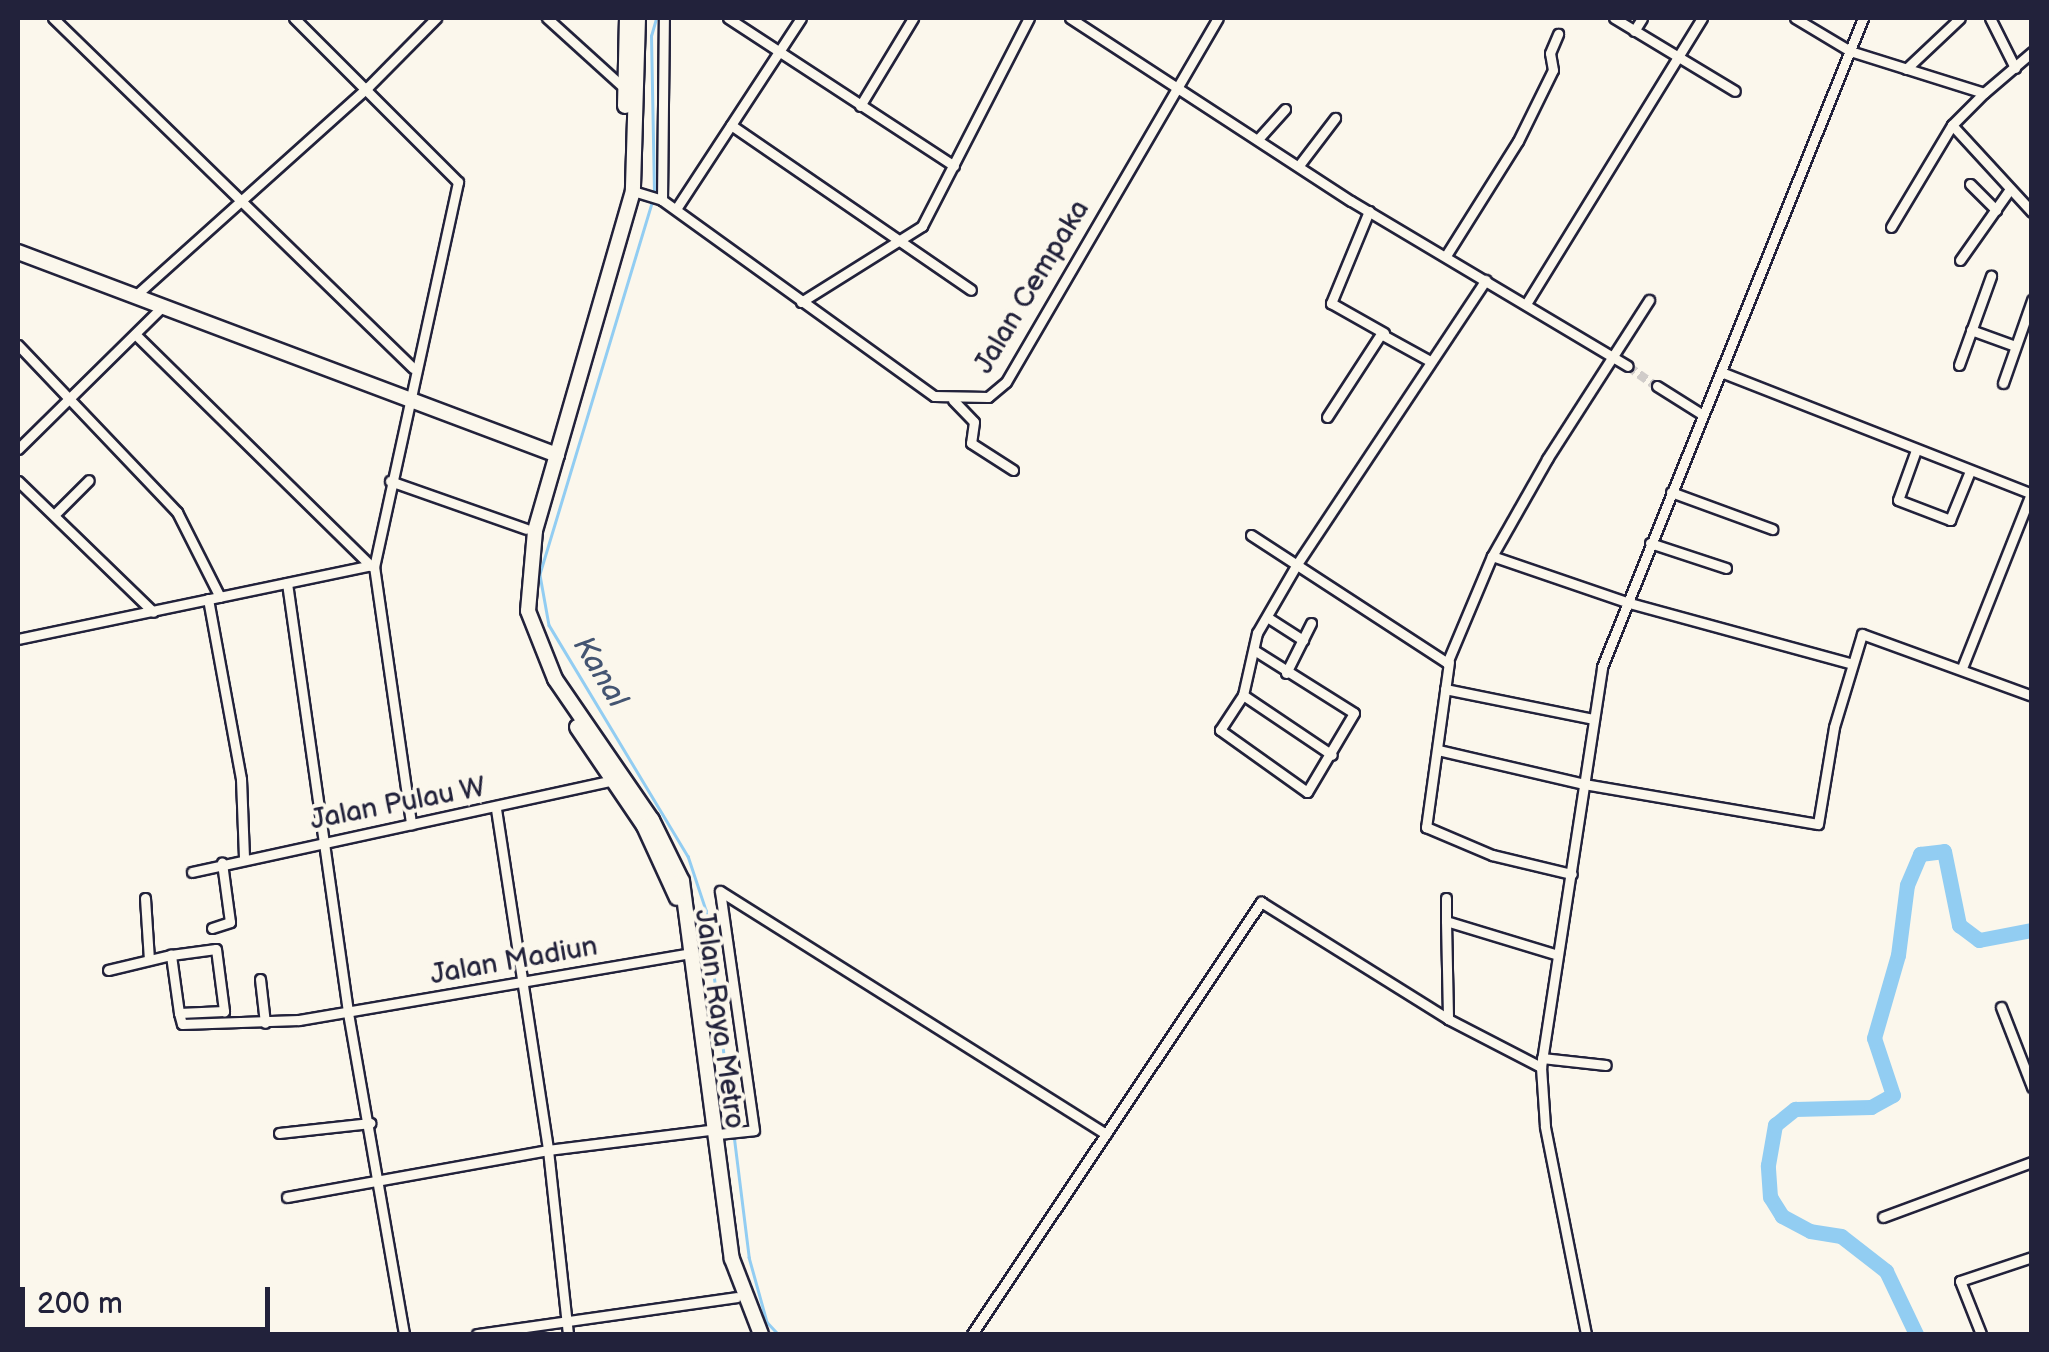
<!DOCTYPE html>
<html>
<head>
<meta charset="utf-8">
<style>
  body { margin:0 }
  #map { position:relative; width:2049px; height:1352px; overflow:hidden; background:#fbf7ec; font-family:"Balsamiq Sans",sans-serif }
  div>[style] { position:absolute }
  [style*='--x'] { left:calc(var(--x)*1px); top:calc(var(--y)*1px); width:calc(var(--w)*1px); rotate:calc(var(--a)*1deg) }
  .stream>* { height:2.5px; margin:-1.25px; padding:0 1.25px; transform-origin:1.25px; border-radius:1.25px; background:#92cdf2 }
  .river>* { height:15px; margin:-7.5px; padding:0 7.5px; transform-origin:7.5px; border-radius:7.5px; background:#92cdf2 }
  .minor-tunnel>* { height:9px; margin-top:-4.5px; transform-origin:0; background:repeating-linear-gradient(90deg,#d0ccc9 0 9px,transparent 0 13.5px) }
  .roads { filter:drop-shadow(2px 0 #22223b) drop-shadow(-2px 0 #22223b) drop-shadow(0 2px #22223b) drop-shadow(0 -2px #22223b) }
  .minor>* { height:9px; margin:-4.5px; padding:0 4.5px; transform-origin:4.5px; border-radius:4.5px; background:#fbf7ec }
  .primary>* { height:14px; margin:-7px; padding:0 7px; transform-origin:7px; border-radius:7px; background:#fbf7ec }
  .trunk>* { height:14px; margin:-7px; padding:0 7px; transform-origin:7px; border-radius:7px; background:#fbf7ec }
  span { translate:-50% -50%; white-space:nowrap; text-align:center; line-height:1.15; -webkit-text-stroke:8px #fbf7ec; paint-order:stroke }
  .street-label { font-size:28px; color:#22223b }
  .water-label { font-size:30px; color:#445572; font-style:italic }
  .frame { position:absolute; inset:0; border:20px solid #22223b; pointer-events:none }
  .scale { position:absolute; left:20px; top:1287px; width:250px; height:45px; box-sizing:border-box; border:5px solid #22223b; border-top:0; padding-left:12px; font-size:30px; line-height:35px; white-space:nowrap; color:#22223b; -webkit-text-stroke:8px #fbf7ec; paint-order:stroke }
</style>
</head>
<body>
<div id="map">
  <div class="stream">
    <div style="--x:654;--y:192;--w:156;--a:-91.1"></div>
    <div style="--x:651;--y:36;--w:19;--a:-74"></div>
    <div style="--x:653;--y:200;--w:392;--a:106.8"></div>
    <div style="--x:540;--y:575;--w:51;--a:79.8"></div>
    <div style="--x:549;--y:625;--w:270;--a:59"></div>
    <div style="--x:688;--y:856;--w:57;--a:71.6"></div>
    <div style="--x:706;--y:910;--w:350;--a:82.9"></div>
    <div style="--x:749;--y:1257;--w:67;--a:74.5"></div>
    <div style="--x:767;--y:1322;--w:16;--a:47"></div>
  </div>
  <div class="river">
    <div style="--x:1916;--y:1334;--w:70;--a:-115.5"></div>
    <div style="--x:1886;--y:1271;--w:57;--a:-142.1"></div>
    <div style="--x:1841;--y:1236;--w:31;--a:-171"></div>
    <div style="--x:1810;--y:1231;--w:32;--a:-152"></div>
    <div style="--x:1782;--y:1216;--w:22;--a:-122"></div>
    <div style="--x:1770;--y:1197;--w:32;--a:-94"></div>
    <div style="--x:1768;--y:1165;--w:41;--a:-80.1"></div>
    <div style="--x:1775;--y:1125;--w:26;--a:-39"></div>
    <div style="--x:1795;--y:1109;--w:76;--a:-1.5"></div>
    <div style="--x:1871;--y:1107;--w:25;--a:-29"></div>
    <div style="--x:1893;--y:1095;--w:60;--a:-108.4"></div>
    <div style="--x:1874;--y:1038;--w:86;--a:-73.9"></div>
    <div style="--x:1898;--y:955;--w:71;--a:-82.7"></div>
    <div style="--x:1907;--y:885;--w:34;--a:-67"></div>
    <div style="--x:1920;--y:854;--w:24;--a:-7"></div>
    <div style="--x:1944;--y:851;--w:76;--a:78.5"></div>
    <div style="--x:1959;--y:925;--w:25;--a:37"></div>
    <div style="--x:1979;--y:940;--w:54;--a:-10.7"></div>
  </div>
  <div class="minor-tunnel">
    <div style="--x:1628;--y:366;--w:35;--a:35"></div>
  </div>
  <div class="roads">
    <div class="minor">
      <div style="--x:53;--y:18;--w:502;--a:44.19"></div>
      <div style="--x:294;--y:18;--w:232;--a:45"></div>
      <div style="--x:458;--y:182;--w:393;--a:102.3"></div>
      <div style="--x:374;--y:566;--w:261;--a:81.8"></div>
      <div style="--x:547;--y:18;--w:103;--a:42.2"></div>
      <div style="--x:728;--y:18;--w:270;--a:33.2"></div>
      <div style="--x:1070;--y:18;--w:335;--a:33.1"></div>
      <div style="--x:1351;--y:201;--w:322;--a:30.8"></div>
      <div style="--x:1614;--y:18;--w:141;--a:31.1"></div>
      <div style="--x:1795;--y:18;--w:64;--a:31"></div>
      <div style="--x:1850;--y:51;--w:140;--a:17.4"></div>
      <div style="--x:1984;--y:93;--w:63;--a:-40.5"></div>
      <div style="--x:1990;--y:18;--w:56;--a:63.4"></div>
      <div style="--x:1634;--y:31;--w:15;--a:-58"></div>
      <div style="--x:1906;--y:69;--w:74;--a:-43.4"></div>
      <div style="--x:860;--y:106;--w:103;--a:-58.9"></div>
      <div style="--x:731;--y:125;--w:291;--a:34.5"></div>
      <div style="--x:1952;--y:125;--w:118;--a:47.4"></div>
      <div style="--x:1259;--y:138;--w:39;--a:-48"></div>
      <div style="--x:1300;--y:164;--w:58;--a:-52.7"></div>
      <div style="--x:1970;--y:184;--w:37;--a:45"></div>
      <div style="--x:633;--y:191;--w:30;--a:17"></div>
      <div style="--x:662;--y:200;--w:335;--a:35.8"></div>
      <div style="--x:934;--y:396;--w:54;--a:1.1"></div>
      <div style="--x:988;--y:397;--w:23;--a:-40"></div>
      <div style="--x:1006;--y:382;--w:421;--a:-59.8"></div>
      <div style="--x:662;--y:200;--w:182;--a:-89.4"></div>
      <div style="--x:676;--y:209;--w:228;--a:-56.8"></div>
      <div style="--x:1369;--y:211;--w:100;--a:112.4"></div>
      <div style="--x:1331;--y:303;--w:61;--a:29.5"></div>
      <div style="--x:1891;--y:227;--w:119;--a:-59.1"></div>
      <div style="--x:1952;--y:125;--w:45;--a:-45"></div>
      <div style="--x:1447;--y:254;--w:133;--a:-57.9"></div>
      <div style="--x:1518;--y:141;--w:79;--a:-63.8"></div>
      <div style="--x:1553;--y:70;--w:17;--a:-100"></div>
      <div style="--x:1550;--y:53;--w:21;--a:-67"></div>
      <div style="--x:1960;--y:260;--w:87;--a:-54.8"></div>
      <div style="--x:135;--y:296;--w:313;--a:-41.9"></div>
      <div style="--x:368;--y:87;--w:97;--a:-45.4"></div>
      <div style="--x:801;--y:302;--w:143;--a:-32.1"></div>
      <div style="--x:922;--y:226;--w:234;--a:-62.8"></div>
      <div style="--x:1526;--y:304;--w:336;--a:-58.4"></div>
      <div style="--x:1971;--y:330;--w:47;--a:20"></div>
      <div style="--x:138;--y:337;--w:327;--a:44.5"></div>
      <div style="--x:18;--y:345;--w:231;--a:46.4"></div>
      <div style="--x:177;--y:512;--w:95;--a:63.2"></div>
      <div style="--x:1959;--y:365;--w:95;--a:-70.2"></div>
      <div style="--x:1721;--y:372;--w:334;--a:21.4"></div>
      <div style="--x:2003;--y:383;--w:88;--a:-70.7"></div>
      <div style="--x:1657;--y:386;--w:54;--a:32.2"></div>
      <div style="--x:953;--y:400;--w:30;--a:46"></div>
      <div style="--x:974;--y:422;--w:21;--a:98"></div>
      <div style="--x:971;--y:443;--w:50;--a:32.7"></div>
      <div style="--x:1327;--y:417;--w:99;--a:-57"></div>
      <div style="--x:1381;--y:334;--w:56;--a:28.9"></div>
      <div style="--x:18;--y:449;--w:202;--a:-44.6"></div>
      <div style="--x:1916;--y:450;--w:53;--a:109.8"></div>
      <div style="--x:1898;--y:500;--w:56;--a:21"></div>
      <div style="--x:1950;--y:520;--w:53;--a:-67.8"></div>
      <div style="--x:18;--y:481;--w:188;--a:44.1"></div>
      <div style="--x:390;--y:481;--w:144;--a:19.4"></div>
      <div style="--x:1671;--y:492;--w:108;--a:20.1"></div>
      <div style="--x:54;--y:515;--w:49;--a:-45"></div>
      <div style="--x:1251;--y:535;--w:234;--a:33.1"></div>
      <div style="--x:1447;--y:663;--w:116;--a:-67.2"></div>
      <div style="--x:1492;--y:556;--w:112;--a:-60.4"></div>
      <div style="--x:1547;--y:459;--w:189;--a:-57.3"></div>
      <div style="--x:1650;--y:543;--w:80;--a:18.2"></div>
      <div style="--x:1492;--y:556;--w:142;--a:18.9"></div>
      <div style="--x:1626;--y:602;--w:234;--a:15.3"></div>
      <div style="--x:287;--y:583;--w:434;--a:81.9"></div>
      <div style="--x:348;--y:1013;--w:326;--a:80.1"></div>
      <div style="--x:208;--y:599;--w:183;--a:79.6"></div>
      <div style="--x:241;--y:779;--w:78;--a:87.8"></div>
      <div style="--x:1267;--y:617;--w:43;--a:32.6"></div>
      <div style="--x:18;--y:639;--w:358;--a:-11.8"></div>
      <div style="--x:1254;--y:650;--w:118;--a:32.2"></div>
      <div style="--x:1354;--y:713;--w:92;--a:120.7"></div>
      <div style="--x:1307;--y:792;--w:107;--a:-144.5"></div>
      <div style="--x:1220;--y:730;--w:42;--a:-56.7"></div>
      <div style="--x:1243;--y:695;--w:64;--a:-77.3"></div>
      <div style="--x:1257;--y:633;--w:80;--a:-59.9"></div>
      <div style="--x:1297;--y:564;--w:341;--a:-56.4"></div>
      <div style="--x:1449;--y:662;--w:167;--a:97.9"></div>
      <div style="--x:1426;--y:827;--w:72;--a:23"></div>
      <div style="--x:1492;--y:855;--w:82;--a:13.4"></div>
      <div style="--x:1962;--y:668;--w:187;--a:-68.4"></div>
      <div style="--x:1286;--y:673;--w:56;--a:-63.4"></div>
      <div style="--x:1445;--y:689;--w:152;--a:11.4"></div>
      <div style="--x:1243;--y:695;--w:107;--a:34"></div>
      <div style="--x:1438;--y:750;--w:150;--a:13.1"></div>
      <div style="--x:1584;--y:784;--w:237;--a:9.7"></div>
      <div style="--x:1818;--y:824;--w:98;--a:-80.6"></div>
      <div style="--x:1834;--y:727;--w:97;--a:-73.2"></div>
      <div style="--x:1862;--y:634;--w:179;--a:20"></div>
      <div style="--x:496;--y:809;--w:345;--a:81.3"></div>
      <div style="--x:548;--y:1150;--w:185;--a:83.8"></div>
      <div style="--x:192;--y:872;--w:432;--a:-12.3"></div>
      <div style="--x:720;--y:891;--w:456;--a:32.2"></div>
      <div style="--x:145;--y:898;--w:62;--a:86.3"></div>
      <div style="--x:1446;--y:898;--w:23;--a:90"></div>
      <div style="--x:1446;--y:921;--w:117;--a:16.9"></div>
      <div style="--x:1446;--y:921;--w:98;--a:88.8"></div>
      <div style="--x:1448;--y:1019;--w:105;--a:27.3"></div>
      <div style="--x:212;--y:928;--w:19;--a:-18"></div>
      <div style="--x:230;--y:922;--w:60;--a:-97.7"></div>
      <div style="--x:108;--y:970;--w:65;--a:-13.4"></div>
      <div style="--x:171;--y:955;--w:45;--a:-7.6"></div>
      <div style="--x:216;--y:949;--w:63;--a:82.6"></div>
      <div style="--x:224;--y:1011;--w:45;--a:177.5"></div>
      <div style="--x:179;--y:1013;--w:59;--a:-97.9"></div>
      <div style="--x:260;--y:979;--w:44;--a:83.5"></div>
      <div style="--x:2001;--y:1007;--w:86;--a:68.8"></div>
      <div style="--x:179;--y:1013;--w:11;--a:75"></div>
      <div style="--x:182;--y:1024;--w:117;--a:-2"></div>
      <div style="--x:299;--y:1020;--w:394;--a:-9.7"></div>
      <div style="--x:1542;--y:1058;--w:64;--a:6.2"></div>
      <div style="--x:279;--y:1133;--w:92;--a:-6.3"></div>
      <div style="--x:718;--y:1134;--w:36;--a:-6"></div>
      <div style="--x:754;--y:1130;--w:241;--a:-98.1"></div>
      <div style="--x:287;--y:1197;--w:265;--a:-10.2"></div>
      <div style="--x:548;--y:1150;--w:162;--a:-7.1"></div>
      <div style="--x:1883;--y:1217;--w:159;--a:-20.3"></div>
      <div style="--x:477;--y:1334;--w:262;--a:-8.1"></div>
      <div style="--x:972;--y:1334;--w:520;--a:-56.22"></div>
      <div style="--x:1261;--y:902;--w:221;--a:32"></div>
      <div style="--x:1586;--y:1334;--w:212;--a:-101.2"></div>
      <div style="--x:1545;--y:1126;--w:59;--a:-93.9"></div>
      <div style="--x:1541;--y:1067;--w:405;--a:-81.3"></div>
      <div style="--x:1602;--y:667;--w:700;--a:-68.09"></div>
      <div style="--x:1981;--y:1334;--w:57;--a:-111.6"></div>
      <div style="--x:1960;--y:1281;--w:76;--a:-18.4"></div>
    </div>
    <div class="primary">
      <div style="--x:18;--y:252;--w:576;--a:20.64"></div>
    </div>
    <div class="trunk">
      <div style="--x:638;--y:18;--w:173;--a:91.7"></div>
      <div style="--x:633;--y:191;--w:354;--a:106.1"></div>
      <div style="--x:535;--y:531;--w:80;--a:95"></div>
      <div style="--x:528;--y:611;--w:73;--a:68.3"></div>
      <div style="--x:555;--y:679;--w:171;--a:55.5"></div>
      <div style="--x:652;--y:820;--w:68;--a:63.8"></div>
      <div style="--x:682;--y:881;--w:381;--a:82.5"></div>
      <div style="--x:732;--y:1259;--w:80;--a:68.9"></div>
      <div style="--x:625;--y:106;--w:88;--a:-88.7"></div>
      <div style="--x:577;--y:727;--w:120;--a:55.9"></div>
      <div style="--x:644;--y:826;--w:79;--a:65.4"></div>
    </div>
  </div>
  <div class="street-label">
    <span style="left:1032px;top:287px;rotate:-59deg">Jalan Cempaka</span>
    <span style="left:398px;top:804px;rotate:-11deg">Jalan Pulau W</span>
    <span style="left:514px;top:961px;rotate:-10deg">Jalan Madiun</span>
    <span style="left:719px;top:1019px;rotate:82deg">Jalan Raya Metro</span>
  </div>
  <div class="water-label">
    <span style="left:600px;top:672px;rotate:59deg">Kanal</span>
  </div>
  <div class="frame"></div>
  <div class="scale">200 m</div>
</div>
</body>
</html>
